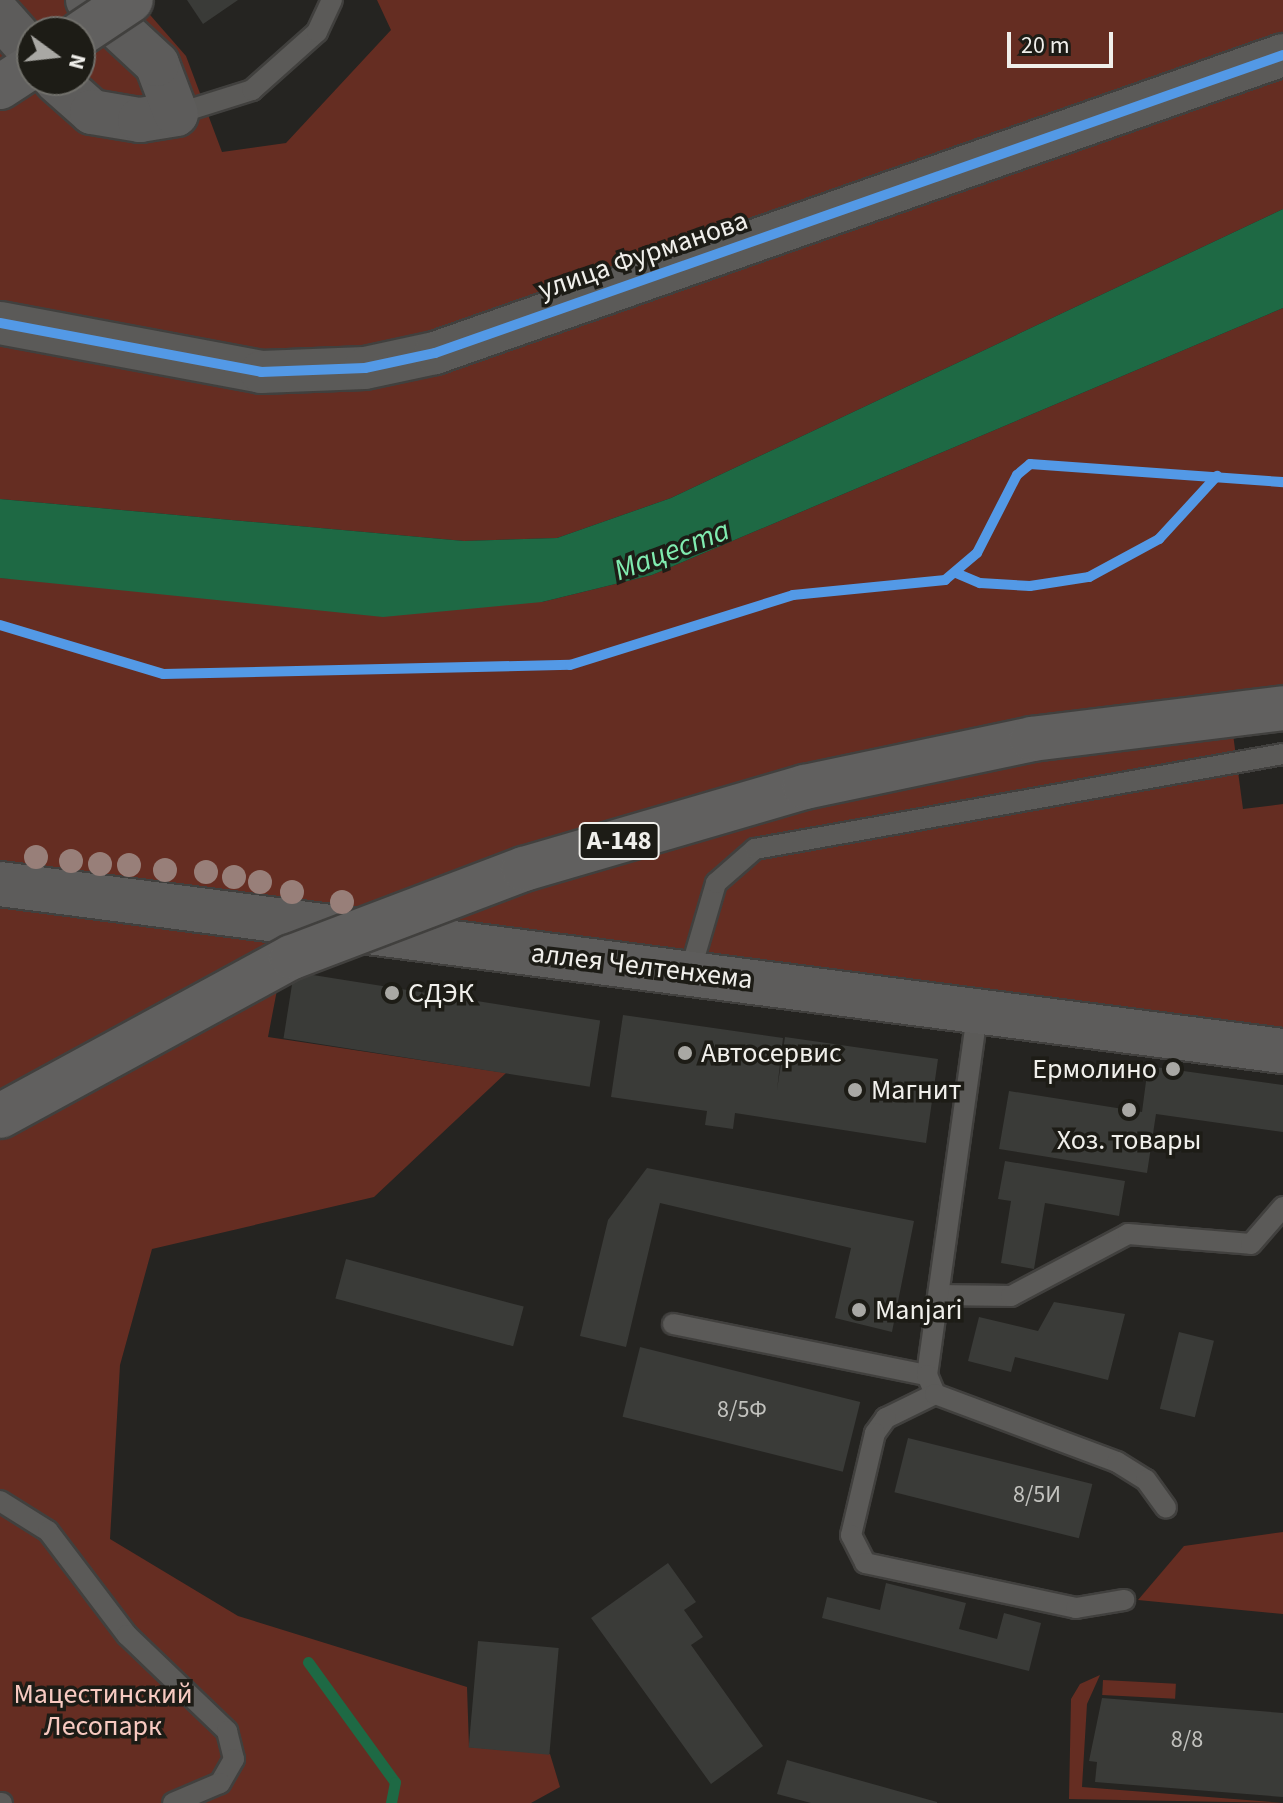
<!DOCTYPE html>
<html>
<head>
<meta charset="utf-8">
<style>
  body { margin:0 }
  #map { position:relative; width:1283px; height:1803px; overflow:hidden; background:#252421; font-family:"Source Sans 3",sans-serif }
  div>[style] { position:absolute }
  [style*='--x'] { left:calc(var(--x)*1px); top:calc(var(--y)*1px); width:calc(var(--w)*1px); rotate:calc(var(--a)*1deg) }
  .green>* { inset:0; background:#652d22; transform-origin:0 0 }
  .water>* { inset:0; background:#1e6944 }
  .stream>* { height:11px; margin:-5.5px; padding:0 5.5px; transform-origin:5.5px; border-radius:5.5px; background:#1e6944 }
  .building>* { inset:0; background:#3a3b38; transform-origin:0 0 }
  .roads { filter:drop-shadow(2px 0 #41403e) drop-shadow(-2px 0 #41403e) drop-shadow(0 2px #41403e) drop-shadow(0 -2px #41403e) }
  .lane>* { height:20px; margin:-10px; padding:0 10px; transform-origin:10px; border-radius:10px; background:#5b5a58 }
  .street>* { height:42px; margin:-21px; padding:0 21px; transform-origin:21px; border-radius:21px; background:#5b5a58 }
  .secondary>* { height:44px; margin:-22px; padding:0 22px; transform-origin:22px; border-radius:22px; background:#5d5c5b }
  .highway>* { height:44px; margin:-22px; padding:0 22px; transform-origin:22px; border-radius:22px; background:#61605f }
  .bridges { filter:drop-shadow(2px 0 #41403e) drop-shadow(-2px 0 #41403e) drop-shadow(0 2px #41403e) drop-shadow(0 -2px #41403e) }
  .highway-bridge>* { height:44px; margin:-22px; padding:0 22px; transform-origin:22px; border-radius:22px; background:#61605f }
  .cycleway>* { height:10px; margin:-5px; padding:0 5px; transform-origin:5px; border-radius:5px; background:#5399e6 }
  .trees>* { width:24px; height:24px; margin:-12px; border-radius:50%; background:#987f79 }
  .dots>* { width:22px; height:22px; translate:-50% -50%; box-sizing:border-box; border:4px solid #1d1c16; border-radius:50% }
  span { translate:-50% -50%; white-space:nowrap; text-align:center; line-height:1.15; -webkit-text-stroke:7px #1d1c16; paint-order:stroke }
  .number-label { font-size:24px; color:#c2c2be }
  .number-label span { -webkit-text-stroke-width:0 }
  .shield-label span { padding:2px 6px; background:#1d1c16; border:2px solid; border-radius:6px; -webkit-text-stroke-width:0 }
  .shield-label { font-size:26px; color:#f0efeb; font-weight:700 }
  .street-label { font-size:28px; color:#f0efeb }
  .poi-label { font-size:28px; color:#f0efeb }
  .left { translate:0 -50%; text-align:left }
  .right { translate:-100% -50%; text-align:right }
  .park-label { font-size:28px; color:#f7cac1 }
  .water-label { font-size:30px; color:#80ecb0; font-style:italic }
  .north { position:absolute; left:16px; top:16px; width:80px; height:80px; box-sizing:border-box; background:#1d1c16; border:2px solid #71706b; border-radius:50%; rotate:105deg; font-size:22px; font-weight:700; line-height:32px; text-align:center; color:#f0efeb }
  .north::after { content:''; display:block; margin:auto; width:28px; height:36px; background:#a9a8a4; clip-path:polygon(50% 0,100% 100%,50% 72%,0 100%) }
  .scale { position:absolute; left:1007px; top:32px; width:106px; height:36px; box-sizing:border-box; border:4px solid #f0efeb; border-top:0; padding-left:10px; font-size:24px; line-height:28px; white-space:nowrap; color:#f0efeb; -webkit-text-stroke:6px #1d1c16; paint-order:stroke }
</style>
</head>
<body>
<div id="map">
  <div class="green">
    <div style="clip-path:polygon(evenodd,0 0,137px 0,186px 56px,222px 152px,286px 143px,391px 30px,377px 0,1283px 0,1283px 209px,671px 498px,557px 538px,464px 541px,0 499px,0 0,32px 32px,80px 32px,80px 80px,32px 80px,32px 32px)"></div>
    <div style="clip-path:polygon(1283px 308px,1283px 727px,1233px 734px,1243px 809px,1283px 804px,1283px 1051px,290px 922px,268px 1037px,506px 1073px,374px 1197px,152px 1249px,120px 1365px,110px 1539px,238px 1616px,467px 1687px,469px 1747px,550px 1754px,560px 1787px,531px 1803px,0 1803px,0 578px,542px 602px,652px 575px)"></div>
    <div style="clip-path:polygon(1283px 1532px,1283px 1614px,1138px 1600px,1184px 1546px)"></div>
    <div style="clip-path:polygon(1100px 1675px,1087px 1704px,1082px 1787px,1283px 1803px,1069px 1799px,1071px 1699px,1080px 1684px)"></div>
    <div style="left:1103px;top:1680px;width:73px;height:15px;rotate:3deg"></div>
  </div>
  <div class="water">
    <div style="clip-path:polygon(1283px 209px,1283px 308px,652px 575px,542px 602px,383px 617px,0 578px,0 499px,464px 541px,557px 538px,671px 498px)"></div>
  </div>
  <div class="stream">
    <div style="--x:308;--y:1662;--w:148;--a:54.1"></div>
    <div style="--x:395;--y:1782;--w:21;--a:101"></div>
  </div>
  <div class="building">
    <div style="clip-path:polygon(187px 0,238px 0,203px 24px)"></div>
    <div style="left:294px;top:972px;width:310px;height:67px;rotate:9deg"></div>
    <div style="clip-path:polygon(623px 1015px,783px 1038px,777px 1090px,785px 1037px,938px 1059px,926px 1143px,735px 1113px,733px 1129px,705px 1125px,707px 1111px,611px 1097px)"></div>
    <div style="clip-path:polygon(1148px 1066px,1283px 1085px,1283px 1132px,1156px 1114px,1147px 1173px,999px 1149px,1009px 1091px,1142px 1112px)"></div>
    <div style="clip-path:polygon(1005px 1161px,1125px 1181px,1119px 1216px,1045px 1203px,1034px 1269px,1001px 1263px,1011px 1201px,998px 1199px)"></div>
    <div style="clip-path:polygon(647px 1168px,914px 1221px,892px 1332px,835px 1318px,851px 1248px,660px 1203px,626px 1347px,580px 1336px,608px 1220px)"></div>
    <div style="left:346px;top:1259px;width:184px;height:41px;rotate:15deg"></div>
    <div style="clip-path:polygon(1054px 1302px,1125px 1314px,1108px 1380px,1015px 1357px,1011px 1372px,968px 1361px,979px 1317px,1038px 1331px)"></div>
    <div style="left:1179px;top:1332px;width:36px;height:79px;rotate:14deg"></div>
    <div style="left:640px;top:1347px;width:227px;height:72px;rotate:14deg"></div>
    <div style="left:908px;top:1438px;width:190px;height:56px;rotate:14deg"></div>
    <div style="clip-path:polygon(668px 1563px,696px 1602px,684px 1610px,703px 1637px,691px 1645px,763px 1746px,711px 1784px,591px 1618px)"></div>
    <div style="clip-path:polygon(886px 1583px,966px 1603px,959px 1629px,997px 1639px,1004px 1613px,1041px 1623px,1029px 1671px,822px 1618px,827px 1597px,880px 1610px)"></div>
    <div style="left:478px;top:1641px;width:81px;height:107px;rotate:5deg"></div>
    <div style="clip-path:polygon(1102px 1698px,1283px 1713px,1283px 1797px,1095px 1782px,1097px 1762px,1089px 1761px)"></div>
    <div style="clip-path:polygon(787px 1760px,937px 1802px,937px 1803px,811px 1803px,777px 1794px)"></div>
  </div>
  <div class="roads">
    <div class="lane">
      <div style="--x:176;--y:114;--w:80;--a:-17.5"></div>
      <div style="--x:252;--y:90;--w:87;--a:-41.7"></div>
      <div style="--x:317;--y:32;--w:35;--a:-65"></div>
      <div style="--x:690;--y:972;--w:93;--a:-73.7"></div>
      <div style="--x:716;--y:883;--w:52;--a:-41.1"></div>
      <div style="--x:755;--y:849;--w:536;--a:-10.2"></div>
      <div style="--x:939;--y:1295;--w:72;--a:0.8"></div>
      <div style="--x:1011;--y:1296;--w:132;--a:-27.9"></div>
      <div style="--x:1128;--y:1234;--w:123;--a:4.6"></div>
      <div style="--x:1251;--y:1244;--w:49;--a:-49.1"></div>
      <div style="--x:673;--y:1324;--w:259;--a:11.4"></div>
      <div style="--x:927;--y:1375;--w:371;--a:-82.1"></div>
      <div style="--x:927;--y:1375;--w:21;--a:67"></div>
      <div style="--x:935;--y:1394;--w:55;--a:153.9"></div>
      <div style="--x:886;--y:1418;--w:19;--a:126"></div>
      <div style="--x:875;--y:1433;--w:105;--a:103.2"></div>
      <div style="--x:851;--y:1535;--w:31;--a:63"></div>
      <div style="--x:865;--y:1563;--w:216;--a:12"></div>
      <div style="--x:1076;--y:1608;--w:49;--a:-9.5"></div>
      <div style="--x:935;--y:1394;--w:194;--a:20.5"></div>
      <div style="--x:1117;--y:1462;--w:34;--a:32"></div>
      <div style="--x:1146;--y:1480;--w:34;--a:54"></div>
      <div style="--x:0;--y:1501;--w:57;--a:32"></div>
      <div style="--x:48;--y:1531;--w:131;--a:52.8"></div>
      <div style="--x:127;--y:1635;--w:139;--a:43.8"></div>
      <div style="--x:227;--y:1731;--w:29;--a:76"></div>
      <div style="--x:234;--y:1759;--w:28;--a:120"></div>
      <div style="--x:220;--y:1783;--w:51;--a:156.9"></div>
      <div style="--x:0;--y:1803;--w:2;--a:0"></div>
    </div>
    <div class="street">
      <div style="--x:0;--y:323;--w:266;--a:10.6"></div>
      <div style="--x:261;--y:372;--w:104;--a:-2.2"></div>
      <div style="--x:365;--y:368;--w:72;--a:-12.1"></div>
      <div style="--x:435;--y:353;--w:899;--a:-19.36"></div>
    </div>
    <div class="secondary">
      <div style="--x:0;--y:16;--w:48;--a:48.4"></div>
      <div style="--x:56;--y:80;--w:48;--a:41.6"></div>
      <div style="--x:92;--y:112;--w:49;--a:9.5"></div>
      <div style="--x:140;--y:120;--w:36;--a:-9"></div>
      <div style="--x:176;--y:114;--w:53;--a:-110.8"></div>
      <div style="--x:157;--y:64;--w:94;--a:-137.2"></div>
      <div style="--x:0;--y:884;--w:1294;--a:7.42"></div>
    </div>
    <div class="highway">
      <div style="--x:0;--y:87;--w:38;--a:-33"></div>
    </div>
  </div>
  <div class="bridges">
    <div class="highway-bridge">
      <div style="--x:80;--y:34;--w:61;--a:-33.7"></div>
      <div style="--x:0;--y:1116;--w:332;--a:-28.6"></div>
      <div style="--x:292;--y:957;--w:248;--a:-20.8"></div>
      <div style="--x:524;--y:869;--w:293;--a:-16.3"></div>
      <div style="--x:805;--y:787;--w:232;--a:-11.9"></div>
      <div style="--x:1032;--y:739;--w:253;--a:-7"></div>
    </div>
  </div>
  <div class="cycleway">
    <div style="--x:0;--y:323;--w:266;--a:10.6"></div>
    <div style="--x:261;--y:372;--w:104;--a:-2.2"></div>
    <div style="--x:365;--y:368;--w:72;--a:-12.1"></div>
    <div style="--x:435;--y:353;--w:899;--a:-19.36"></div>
    <div style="--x:956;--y:573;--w:26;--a:23"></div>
    <div style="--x:980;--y:583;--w:50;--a:3.4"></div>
    <div style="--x:1030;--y:586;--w:60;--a:-8.7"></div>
    <div style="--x:1089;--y:577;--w:80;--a:-28.5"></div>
    <div style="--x:1159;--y:539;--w:86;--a:-47.4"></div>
    <div style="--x:0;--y:625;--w:170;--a:16.7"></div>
    <div style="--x:163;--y:674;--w:407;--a:-1.3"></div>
    <div style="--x:570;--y:665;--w:234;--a:-17.4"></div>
    <div style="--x:793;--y:595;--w:153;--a:-5.6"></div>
    <div style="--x:945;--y:580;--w:42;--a:-40.2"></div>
    <div style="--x:977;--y:553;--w:88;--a:-62.9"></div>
    <div style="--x:1017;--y:475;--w:17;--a:-40"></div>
    <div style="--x:1030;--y:464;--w:254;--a:4.1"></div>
  </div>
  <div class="trees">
    <div style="left:36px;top:857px"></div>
    <div style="left:71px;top:861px"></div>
    <div style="left:100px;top:864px"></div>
    <div style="left:129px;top:865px"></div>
    <div style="left:165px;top:870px"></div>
    <div style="left:206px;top:872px"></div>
    <div style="left:234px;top:877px"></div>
    <div style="left:260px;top:882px"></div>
    <div style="left:292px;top:892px"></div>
    <div style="left:342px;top:902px"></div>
  </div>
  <div class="dots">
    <div style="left:392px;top:993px;background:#a9a8a4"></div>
    <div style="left:685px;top:1053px;background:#a9a8a4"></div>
    <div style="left:1173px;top:1069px;background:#a9a8a4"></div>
    <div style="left:855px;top:1090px;background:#a9a8a4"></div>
    <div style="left:1129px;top:1110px;background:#a9a8a4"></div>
    <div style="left:859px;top:1310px;background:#a9a8a4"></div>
  </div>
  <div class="number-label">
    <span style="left:742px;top:1410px">8/5Ф</span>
    <span style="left:1037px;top:1495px">8/5И</span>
    <span style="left:1187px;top:1740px">8/8</span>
  </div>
  <div class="shield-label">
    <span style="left:619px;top:841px">А-148</span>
  </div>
  <div class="street-label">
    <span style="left:643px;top:255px;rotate:-19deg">улица Фурманова</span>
    <span style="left:642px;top:966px;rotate:7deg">аллея Челтенхема</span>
  </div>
  <div class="poi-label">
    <span class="left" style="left:408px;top:993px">СДЭК</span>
    <span class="left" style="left:701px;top:1053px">Автосервис</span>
    <span class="right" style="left:1157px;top:1069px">Ермолино</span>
    <span class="left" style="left:871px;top:1090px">Магнит</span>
    <span style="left:1129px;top:1140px">Хоз. товары</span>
    <span class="left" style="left:875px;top:1310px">Manjari</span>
  </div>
  <div class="park-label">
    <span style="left:103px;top:1710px">Мацестинский<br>Лесопарк</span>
  </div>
  <div class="water-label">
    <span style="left:672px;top:551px;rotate:-21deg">Мацеста</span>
  </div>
  <div class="north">N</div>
  <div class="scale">20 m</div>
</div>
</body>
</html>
